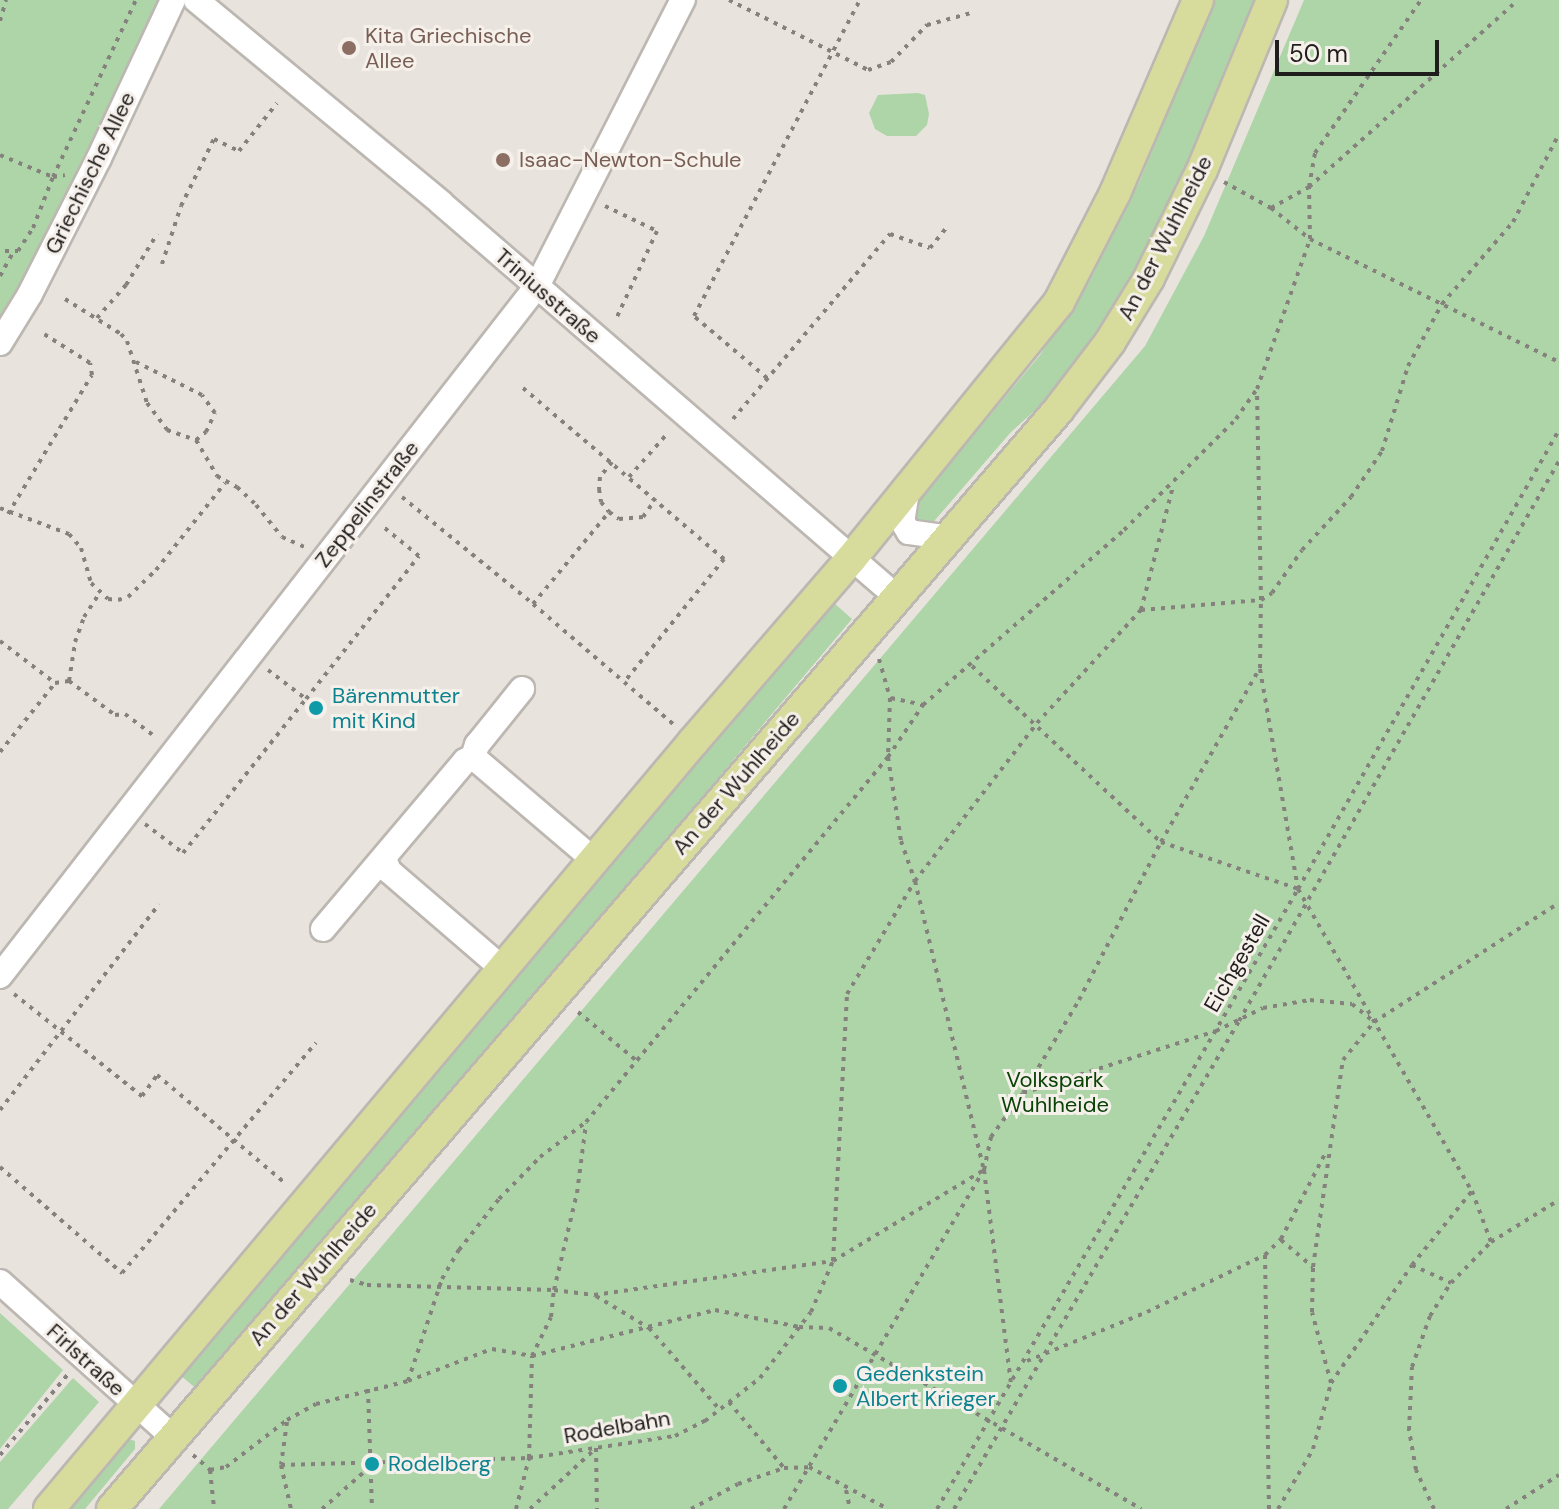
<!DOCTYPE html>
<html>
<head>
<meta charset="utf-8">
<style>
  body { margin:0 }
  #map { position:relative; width:1559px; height:1509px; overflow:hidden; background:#e9e3de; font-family:"DM Sans",sans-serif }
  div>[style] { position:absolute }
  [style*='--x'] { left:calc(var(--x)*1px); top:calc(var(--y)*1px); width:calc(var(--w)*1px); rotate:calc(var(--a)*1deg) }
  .green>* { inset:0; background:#add5a8 }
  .path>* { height:4px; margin-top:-2px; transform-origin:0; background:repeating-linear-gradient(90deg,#85817d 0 4px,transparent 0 10px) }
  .roads { filter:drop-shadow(2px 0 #bdb7b2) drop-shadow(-2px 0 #bdb7b2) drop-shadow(0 2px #bdb7b2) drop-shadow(0 -2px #bdb7b2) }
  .minor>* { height:24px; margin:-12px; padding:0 12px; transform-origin:12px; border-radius:12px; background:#fff }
  .major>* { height:30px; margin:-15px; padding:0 15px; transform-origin:15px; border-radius:15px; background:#d7dc9d }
  .dots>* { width:22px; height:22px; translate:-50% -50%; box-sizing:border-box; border:4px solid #f6f0eb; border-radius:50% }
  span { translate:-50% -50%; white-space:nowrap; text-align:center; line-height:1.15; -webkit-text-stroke:6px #f6f0eb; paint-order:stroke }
  .education-label { font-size:22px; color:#785e54 }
  .left { translate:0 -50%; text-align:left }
  .street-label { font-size:22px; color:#201e1c }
  .culture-label { font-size:22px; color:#0d838f }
  .park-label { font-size:22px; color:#0a4306 }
  .scale { position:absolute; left:1275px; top:40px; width:164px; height:36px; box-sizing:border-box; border:4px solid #201e1c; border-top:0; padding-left:10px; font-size:24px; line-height:28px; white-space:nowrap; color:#201e1c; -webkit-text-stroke:6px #f6f0eb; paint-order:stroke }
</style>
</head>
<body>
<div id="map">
  <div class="green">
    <div style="clip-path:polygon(0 0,162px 0,84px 170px,0 324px)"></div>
    <div style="clip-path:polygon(1214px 0,1260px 0,1234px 66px,1138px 277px,1062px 386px,1011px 432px,929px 527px,915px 523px,912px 516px,917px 503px,1040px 355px,1090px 280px,1140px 180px)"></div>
    <div style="clip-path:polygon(1304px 0,1559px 0,1559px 1509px,159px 1509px,1145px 346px,1204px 236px)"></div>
    <div style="clip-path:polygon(918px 93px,925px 95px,929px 114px,927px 125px,916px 136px,887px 136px,875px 129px,869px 113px,878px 95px)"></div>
    <div style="clip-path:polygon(833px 602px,852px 619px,606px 911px,199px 1391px,180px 1375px)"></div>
    <div style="clip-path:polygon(0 1313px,63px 1370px,0 1449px)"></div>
    <div style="clip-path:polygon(73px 1378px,99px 1402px,8px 1509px,0 1509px,0 1462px)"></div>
    <div style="clip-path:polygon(126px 1438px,135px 1441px,135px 1449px,85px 1509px,66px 1509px)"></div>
  </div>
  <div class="path">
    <div style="--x:729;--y:0;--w:156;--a:26.7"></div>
    <div style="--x:868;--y:70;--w:24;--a:-19"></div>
    <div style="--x:891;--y:62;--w:52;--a:-45.8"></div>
    <div style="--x:927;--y:25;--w:46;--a:-15.3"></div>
    <div style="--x:0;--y:21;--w:22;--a:-74"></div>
    <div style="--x:0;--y:155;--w:57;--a:22.5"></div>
    <div style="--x:53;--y:177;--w:12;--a:-9"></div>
    <div style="--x:1224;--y:182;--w:54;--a:29"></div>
    <div style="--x:1271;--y:208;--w:50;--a:38.5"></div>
    <div style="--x:1310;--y:239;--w:278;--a:26.3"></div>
    <div style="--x:605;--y:206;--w:58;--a:25.7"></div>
    <div style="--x:657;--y:231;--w:99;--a:115"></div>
    <div style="--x:1271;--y:208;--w:43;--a:-28.9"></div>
    <div style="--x:1309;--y:187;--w:280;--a:-41.8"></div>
    <div style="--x:5;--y:251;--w:13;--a:0"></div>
    <div style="--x:18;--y:251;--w:27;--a:-57"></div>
    <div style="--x:33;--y:228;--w:55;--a:-68.6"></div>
    <div style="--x:53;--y:177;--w:195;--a:-64.9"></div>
    <div style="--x:162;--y:264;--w:61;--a:-71.9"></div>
    <div style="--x:181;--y:206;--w:75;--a:-63.8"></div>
    <div style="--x:214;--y:139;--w:28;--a:26"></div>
    <div style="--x:239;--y:151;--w:61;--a:-51.6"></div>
    <div style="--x:0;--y:276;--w:29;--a:-61"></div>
    <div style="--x:65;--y:299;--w:66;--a:32"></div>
    <div style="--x:121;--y:334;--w:9;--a:49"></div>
    <div style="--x:127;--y:341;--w:65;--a:72.1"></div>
    <div style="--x:147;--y:403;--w:34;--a:53"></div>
    <div style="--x:167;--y:430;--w:31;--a:19"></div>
    <div style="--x:196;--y:440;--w:13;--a:-39"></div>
    <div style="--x:206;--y:432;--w:21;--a:-65"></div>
    <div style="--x:215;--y:413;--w:22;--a:-126"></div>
    <div style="--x:202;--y:395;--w:76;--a:-153.4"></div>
    <div style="--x:97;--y:318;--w:44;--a:-48.7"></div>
    <div style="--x:126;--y:285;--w:60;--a:-58.7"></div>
    <div style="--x:767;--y:378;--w:96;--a:-139.7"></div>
    <div style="--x:694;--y:316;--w:357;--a:-62.3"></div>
    <div style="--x:523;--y:388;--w:264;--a:40.4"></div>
    <div style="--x:724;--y:559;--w:159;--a:129.1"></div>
    <div style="--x:733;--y:419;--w:243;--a:-49.7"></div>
    <div style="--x:890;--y:234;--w:42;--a:19.3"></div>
    <div style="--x:930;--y:248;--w:28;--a:-51"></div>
    <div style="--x:196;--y:440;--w:42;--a:59.7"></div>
    <div style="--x:217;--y:476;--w:23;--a:29"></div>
    <div style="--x:237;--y:487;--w:26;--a:43"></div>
    <div style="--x:256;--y:505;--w:41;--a:50.9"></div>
    <div style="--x:282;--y:537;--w:24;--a:24"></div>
    <div style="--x:612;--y:462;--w:19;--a:129"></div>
    <div style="--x:600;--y:477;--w:12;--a:95"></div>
    <div style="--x:599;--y:489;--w:13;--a:81"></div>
    <div style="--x:601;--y:502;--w:13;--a:51"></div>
    <div style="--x:609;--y:512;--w:12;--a:35"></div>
    <div style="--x:619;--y:519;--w:24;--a:-5"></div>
    <div style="--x:643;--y:517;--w:21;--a:-55"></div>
    <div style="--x:629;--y:477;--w:56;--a:-48.6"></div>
    <div style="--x:402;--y:497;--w:169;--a:39.2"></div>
    <div style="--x:533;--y:604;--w:186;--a:40.6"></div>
    <div style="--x:0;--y:508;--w:74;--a:20.6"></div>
    <div style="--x:69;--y:534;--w:18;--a:49"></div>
    <div style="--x:81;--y:548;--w:36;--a:74"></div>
    <div style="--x:91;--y:583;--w:23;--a:43"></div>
    <div style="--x:108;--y:599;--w:10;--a:6"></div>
    <div style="--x:118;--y:600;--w:10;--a:-17"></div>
    <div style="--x:128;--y:597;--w:39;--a:-44"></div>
    <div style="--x:156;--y:570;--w:111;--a:-51.6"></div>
    <div style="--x:8;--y:514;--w:162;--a:-58.9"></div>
    <div style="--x:92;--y:375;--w:12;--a:-99"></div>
    <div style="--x:90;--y:363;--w:54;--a:-147.8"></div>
    <div style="--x:533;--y:604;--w:119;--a:-50.4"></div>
    <div style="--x:1141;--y:610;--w:120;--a:-4.8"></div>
    <div style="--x:1261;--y:600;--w:209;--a:-91.1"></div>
    <div style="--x:0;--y:641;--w:69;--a:37.4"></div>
    <div style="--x:55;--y:683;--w:14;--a:-8"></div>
    <div style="--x:69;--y:681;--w:57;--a:36.5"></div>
    <div style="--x:115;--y:715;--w:10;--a:-6"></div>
    <div style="--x:125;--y:714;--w:38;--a:37"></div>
    <div style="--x:879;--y:659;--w:41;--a:74.2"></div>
    <div style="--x:890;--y:698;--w:59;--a:91.9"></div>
    <div style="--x:888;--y:757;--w:85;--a:81.2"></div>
    <div style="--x:901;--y:841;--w:42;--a:70.7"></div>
    <div style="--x:915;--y:881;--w:297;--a:76.6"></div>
    <div style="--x:984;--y:1170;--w:215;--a:82.8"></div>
    <div style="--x:972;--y:666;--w:258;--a:43"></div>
    <div style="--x:1161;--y:842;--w:145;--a:18.9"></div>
    <div style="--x:1260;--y:669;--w:223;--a:80.2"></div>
    <div style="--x:1298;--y:889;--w:349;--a:60.1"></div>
    <div style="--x:1472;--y:1191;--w:54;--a:69.6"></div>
    <div style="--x:268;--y:670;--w:48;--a:37.3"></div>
    <div style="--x:306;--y:699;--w:182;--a:-51.7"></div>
    <div style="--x:419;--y:556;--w:49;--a:-140.8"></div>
    <div style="--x:69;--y:681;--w:39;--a:-81"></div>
    <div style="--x:75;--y:642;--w:27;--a:-70"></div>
    <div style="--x:84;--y:617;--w:27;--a:-57"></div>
    <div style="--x:891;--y:698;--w:33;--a:12"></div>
    <div style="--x:0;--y:752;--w:88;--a:-51.4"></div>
    <div style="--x:145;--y:824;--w:48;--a:37.3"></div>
    <div style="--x:183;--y:853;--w:197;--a:-51.4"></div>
    <div style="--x:14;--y:994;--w:164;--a:38.6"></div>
    <div style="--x:142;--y:1096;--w:26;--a:-54"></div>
    <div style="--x:157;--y:1075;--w:169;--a:40.2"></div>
    <div style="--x:578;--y:1012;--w:77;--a:39.7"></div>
    <div style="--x:1023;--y:1093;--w:203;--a:-17.8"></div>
    <div style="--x:1216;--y:1031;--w:52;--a:-26.1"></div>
    <div style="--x:1263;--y:1008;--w:48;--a:-9.7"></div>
    <div style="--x:1310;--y:1000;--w:42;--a:5.4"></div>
    <div style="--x:1352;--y:1004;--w:27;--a:39"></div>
    <div style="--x:0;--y:1110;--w:260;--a:-52.3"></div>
    <div style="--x:0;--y:1167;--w:162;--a:41"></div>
    <div style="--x:122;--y:1273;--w:301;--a:-49.9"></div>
    <div style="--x:1281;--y:1240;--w:42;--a:40.2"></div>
    <div style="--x:1265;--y:1255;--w:254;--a:89.1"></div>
    <div style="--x:1412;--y:1265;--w:43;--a:24.8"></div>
    <div style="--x:350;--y:1280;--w:18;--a:16"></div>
    <div style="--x:367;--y:1285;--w:187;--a:1.5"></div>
    <div style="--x:554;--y:1290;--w:40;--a:7.1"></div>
    <div style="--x:594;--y:1295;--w:241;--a:-8.1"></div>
    <div style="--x:833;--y:1261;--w:174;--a:-31.1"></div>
    <div style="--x:596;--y:1296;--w:62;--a:31.1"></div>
    <div style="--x:649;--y:1328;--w:108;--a:49.1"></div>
    <div style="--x:1027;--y:1361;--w:130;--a:-22.2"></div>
    <div style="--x:1147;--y:1312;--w:131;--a:-25.8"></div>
    <div style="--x:1265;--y:1255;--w:23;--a:-45"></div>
    <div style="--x:1281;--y:1239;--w:100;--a:-62.7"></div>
    <div style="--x:408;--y:1381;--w:108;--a:-71.6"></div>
    <div style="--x:442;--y:1279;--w:34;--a:-60"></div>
    <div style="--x:459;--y:1250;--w:65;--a:-51.9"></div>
    <div style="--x:499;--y:1199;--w:59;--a:-45.7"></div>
    <div style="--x:540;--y:1157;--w:58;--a:-37.3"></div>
    <div style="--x:586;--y:1122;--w:474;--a:-50.4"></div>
    <div style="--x:888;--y:757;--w:63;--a:-56.1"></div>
    <div style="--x:923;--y:705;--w:267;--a:-41"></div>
    <div style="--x:1124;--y:530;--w:158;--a:-44.7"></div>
    <div style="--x:1236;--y:419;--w:37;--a:-55"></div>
    <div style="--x:1257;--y:389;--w:159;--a:-70.5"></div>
    <div style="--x:1310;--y:239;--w:52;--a:-91.1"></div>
    <div style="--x:1309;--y:187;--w:35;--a:-80"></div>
    <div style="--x:1315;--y:153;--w:186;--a:-55.3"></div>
    <div style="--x:1331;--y:1383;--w:73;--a:-105"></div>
    <div style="--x:1312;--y:1312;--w:45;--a:-88.7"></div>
    <div style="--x:1313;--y:1267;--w:209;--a:-81.8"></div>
    <div style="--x:1343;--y:1060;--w:49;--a:-50.8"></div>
    <div style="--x:1374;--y:1022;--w:220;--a:-32.8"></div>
    <div style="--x:368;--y:1389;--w:120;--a:88.1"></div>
    <div style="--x:729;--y:1402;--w:86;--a:50.2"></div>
    <div style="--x:287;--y:1422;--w:43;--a:97.9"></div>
    <div style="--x:281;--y:1465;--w:45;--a:77.2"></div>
    <div style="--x:596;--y:1448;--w:61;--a:89.1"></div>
    <div style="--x:0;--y:1455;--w:107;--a:-49.9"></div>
    <div style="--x:193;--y:1455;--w:23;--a:41"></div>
    <div style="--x:210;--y:1470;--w:39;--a:84"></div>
    <div style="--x:281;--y:1465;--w:248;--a:-1.6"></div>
    <div style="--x:529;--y:1458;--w:148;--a:-8.6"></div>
    <div style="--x:675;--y:1436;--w:34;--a:-27"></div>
    <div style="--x:705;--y:1421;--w:70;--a:-38"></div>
    <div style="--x:760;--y:1378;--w:83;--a:-52.3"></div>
    <div style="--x:811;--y:1312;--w:56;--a:-66.7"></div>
    <div style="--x:833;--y:1261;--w:267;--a:-87"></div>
    <div style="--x:847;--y:994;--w:132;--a:-59"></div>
    <div style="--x:915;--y:881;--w:200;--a:-52.3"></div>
    <div style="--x:1037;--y:723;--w:154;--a:-47.4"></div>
    <div style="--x:1141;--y:610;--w:128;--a:-75.5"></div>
    <div style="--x:210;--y:1470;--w:16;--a:-11"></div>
    <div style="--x:226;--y:1467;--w:77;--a:-37.6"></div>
    <div style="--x:287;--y:1420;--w:33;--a:-29"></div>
    <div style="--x:316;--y:1404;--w:95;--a:-14"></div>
    <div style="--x:408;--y:1381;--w:90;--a:-20.9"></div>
    <div style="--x:492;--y:1349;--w:41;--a:9.9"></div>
    <div style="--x:532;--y:1356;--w:189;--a:-14.1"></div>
    <div style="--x:715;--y:1310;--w:86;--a:11.4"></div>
    <div style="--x:799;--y:1327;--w:30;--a:2"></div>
    <div style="--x:829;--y:1328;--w:361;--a:30.1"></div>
    <div style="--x:846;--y:1490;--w:19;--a:78"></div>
    <div style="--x:322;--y:1509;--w:65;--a:-41.3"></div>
    <div style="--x:516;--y:1509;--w:53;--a:-75.7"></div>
    <div style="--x:529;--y:1458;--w:102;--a:-88.3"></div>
    <div style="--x:532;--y:1356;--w:43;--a:-64"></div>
    <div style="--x:551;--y:1317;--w:27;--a:-84"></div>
    <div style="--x:554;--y:1290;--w:100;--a:-76.7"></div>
    <div style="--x:577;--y:1193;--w:70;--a:-82.6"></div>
    <div style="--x:530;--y:1509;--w:87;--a:-42.7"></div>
    <div style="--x:691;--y:1509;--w:53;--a:-28"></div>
    <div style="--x:738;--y:1484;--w:49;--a:-19.2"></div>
    <div style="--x:784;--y:1468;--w:25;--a:-2"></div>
    <div style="--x:809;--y:1467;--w:89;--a:28"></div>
    <div style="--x:784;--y:1509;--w:394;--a:-59.5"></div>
    <div style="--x:984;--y:1170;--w:34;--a:-78"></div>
    <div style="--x:991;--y:1137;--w:54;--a:-54"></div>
    <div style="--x:1023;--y:1093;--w:109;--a:-58.9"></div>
    <div style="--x:1079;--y:1000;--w:178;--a:-62.6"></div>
    <div style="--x:1161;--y:842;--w:200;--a:-60.4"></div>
    <div style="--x:1260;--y:668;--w:68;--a:-89.2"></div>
    <div style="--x:1261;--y:600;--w:13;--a:-32"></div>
    <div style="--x:1272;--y:593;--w:52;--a:-55.1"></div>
    <div style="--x:1302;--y:550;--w:72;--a:-47.2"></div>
    <div style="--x:1351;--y:497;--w:55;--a:-56"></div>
    <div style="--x:1382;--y:451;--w:89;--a:-73"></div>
    <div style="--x:1408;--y:366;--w:71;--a:-61.3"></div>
    <div style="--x:1442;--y:304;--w:108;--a:-49.1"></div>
    <div style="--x:1513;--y:222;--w:99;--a:-62.4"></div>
    <div style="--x:937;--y:1509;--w:717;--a:-59.79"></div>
    <div style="--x:1298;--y:889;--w:528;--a:-60.38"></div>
    <div style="--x:954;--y:1509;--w:565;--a:-59.71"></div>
    <div style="--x:1239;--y:1021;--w:645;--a:-60.26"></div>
    <div style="--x:1278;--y:1509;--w:69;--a:-59.7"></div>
    <div style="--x:1313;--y:1449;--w:68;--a:-74.7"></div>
    <div style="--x:1331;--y:1383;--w:143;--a:-55.5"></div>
    <div style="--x:1412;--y:1265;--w:95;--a:-51"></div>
    <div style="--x:1434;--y:1509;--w:43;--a:-114.8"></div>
    <div style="--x:1416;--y:1470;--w:41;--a:-99.9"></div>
    <div style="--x:1409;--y:1430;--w:63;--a:-87.3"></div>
    <div style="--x:1412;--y:1367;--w:54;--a:-70.6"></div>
    <div style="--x:1430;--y:1316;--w:39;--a:-58"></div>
    <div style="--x:1451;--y:1283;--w:57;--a:-45.7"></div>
    <div style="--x:1491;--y:1242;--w:80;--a:-31.7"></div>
    <div style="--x:1506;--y:1509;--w:63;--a:-32.7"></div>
  </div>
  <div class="roads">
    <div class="minor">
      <div style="--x:196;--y:0;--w:318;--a:39.6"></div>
      <div style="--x:441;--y:203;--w:603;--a:40.83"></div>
      <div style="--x:0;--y:343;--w:57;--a:-58.5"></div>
      <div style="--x:30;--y:294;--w:153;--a:-63.1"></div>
      <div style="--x:99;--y:158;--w:174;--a:-64.9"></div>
      <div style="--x:907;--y:491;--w:30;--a:99"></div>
      <div style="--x:902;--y:521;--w:13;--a:58"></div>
      <div style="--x:909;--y:532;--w:42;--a:8.1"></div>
      <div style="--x:473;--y:757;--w:159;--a:40.4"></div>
      <div style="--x:384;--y:859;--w:13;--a:67"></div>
      <div style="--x:389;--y:871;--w:152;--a:40.7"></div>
      <div style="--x:323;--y:929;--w:220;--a:-49.8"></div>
      <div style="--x:465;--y:761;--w:9;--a:-27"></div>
      <div style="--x:473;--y:757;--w:13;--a:-72"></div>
      <div style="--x:477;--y:745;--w:72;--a:-51.2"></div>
      <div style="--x:0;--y:976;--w:874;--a:-52.11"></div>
      <div style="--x:537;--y:286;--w:321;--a:-63"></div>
      <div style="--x:0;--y:1282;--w:232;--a:41.9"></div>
    </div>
    <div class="major">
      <div style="--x:49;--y:1509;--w:1002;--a:-49.98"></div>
      <div style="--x:693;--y:742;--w:242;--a:-49.2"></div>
      <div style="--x:851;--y:559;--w:331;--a:-51"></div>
      <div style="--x:1059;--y:302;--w:123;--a:-62.8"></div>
      <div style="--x:1115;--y:193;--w:210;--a:-66.7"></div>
      <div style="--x:112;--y:1509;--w:1451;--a:-49.27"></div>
      <div style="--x:1059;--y:409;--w:84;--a:-52.7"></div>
      <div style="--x:1110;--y:342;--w:75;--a:-58.6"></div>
      <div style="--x:1149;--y:278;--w:120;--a:-63.9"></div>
      <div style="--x:1202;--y:170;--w:184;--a:-67.6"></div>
    </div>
  </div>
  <div class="dots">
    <div style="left:349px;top:48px;background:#8d6e63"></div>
    <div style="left:503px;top:160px;background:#8d6e63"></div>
    <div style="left:316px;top:708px;background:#0f9aa8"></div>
    <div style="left:840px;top:1386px;background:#0f9aa8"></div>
    <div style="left:372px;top:1464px;background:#0f9aa8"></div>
  </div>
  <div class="education-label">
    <span class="left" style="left:365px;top:48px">Kita Griechische<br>Allee</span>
    <span class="left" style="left:519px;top:160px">Isaac-Newton-Schule</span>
  </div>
  <div class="street-label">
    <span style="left:90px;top:173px;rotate:-64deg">Griechische Allee</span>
    <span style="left:1165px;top:238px;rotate:-63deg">An der Wuhlheide</span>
    <span style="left:548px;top:296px;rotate:41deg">Triniusstraße</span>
    <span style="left:367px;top:504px;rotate:-52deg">Zeppelinstraße</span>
    <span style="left:736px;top:783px;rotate:-49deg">An der Wuhlheide</span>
    <span style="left:1237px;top:963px;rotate:-60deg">Eichgestell</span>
    <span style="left:313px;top:1274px;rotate:-49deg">An der Wuhlheide</span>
    <span style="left:86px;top:1360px;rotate:42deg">Firlstraße</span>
    <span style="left:617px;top:1427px;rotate:-10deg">Rodelbahn</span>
  </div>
  <div class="culture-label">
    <span class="left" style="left:332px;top:708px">Bärenmutter<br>mit Kind</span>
    <span class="left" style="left:856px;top:1386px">Gedenkstein<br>Albert Krieger</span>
    <span class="left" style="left:388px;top:1464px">Rodelberg</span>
  </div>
  <div class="park-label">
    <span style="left:1055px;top:1092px">Volkspark<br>Wuhlheide</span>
  </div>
  <div class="scale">50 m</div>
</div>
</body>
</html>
